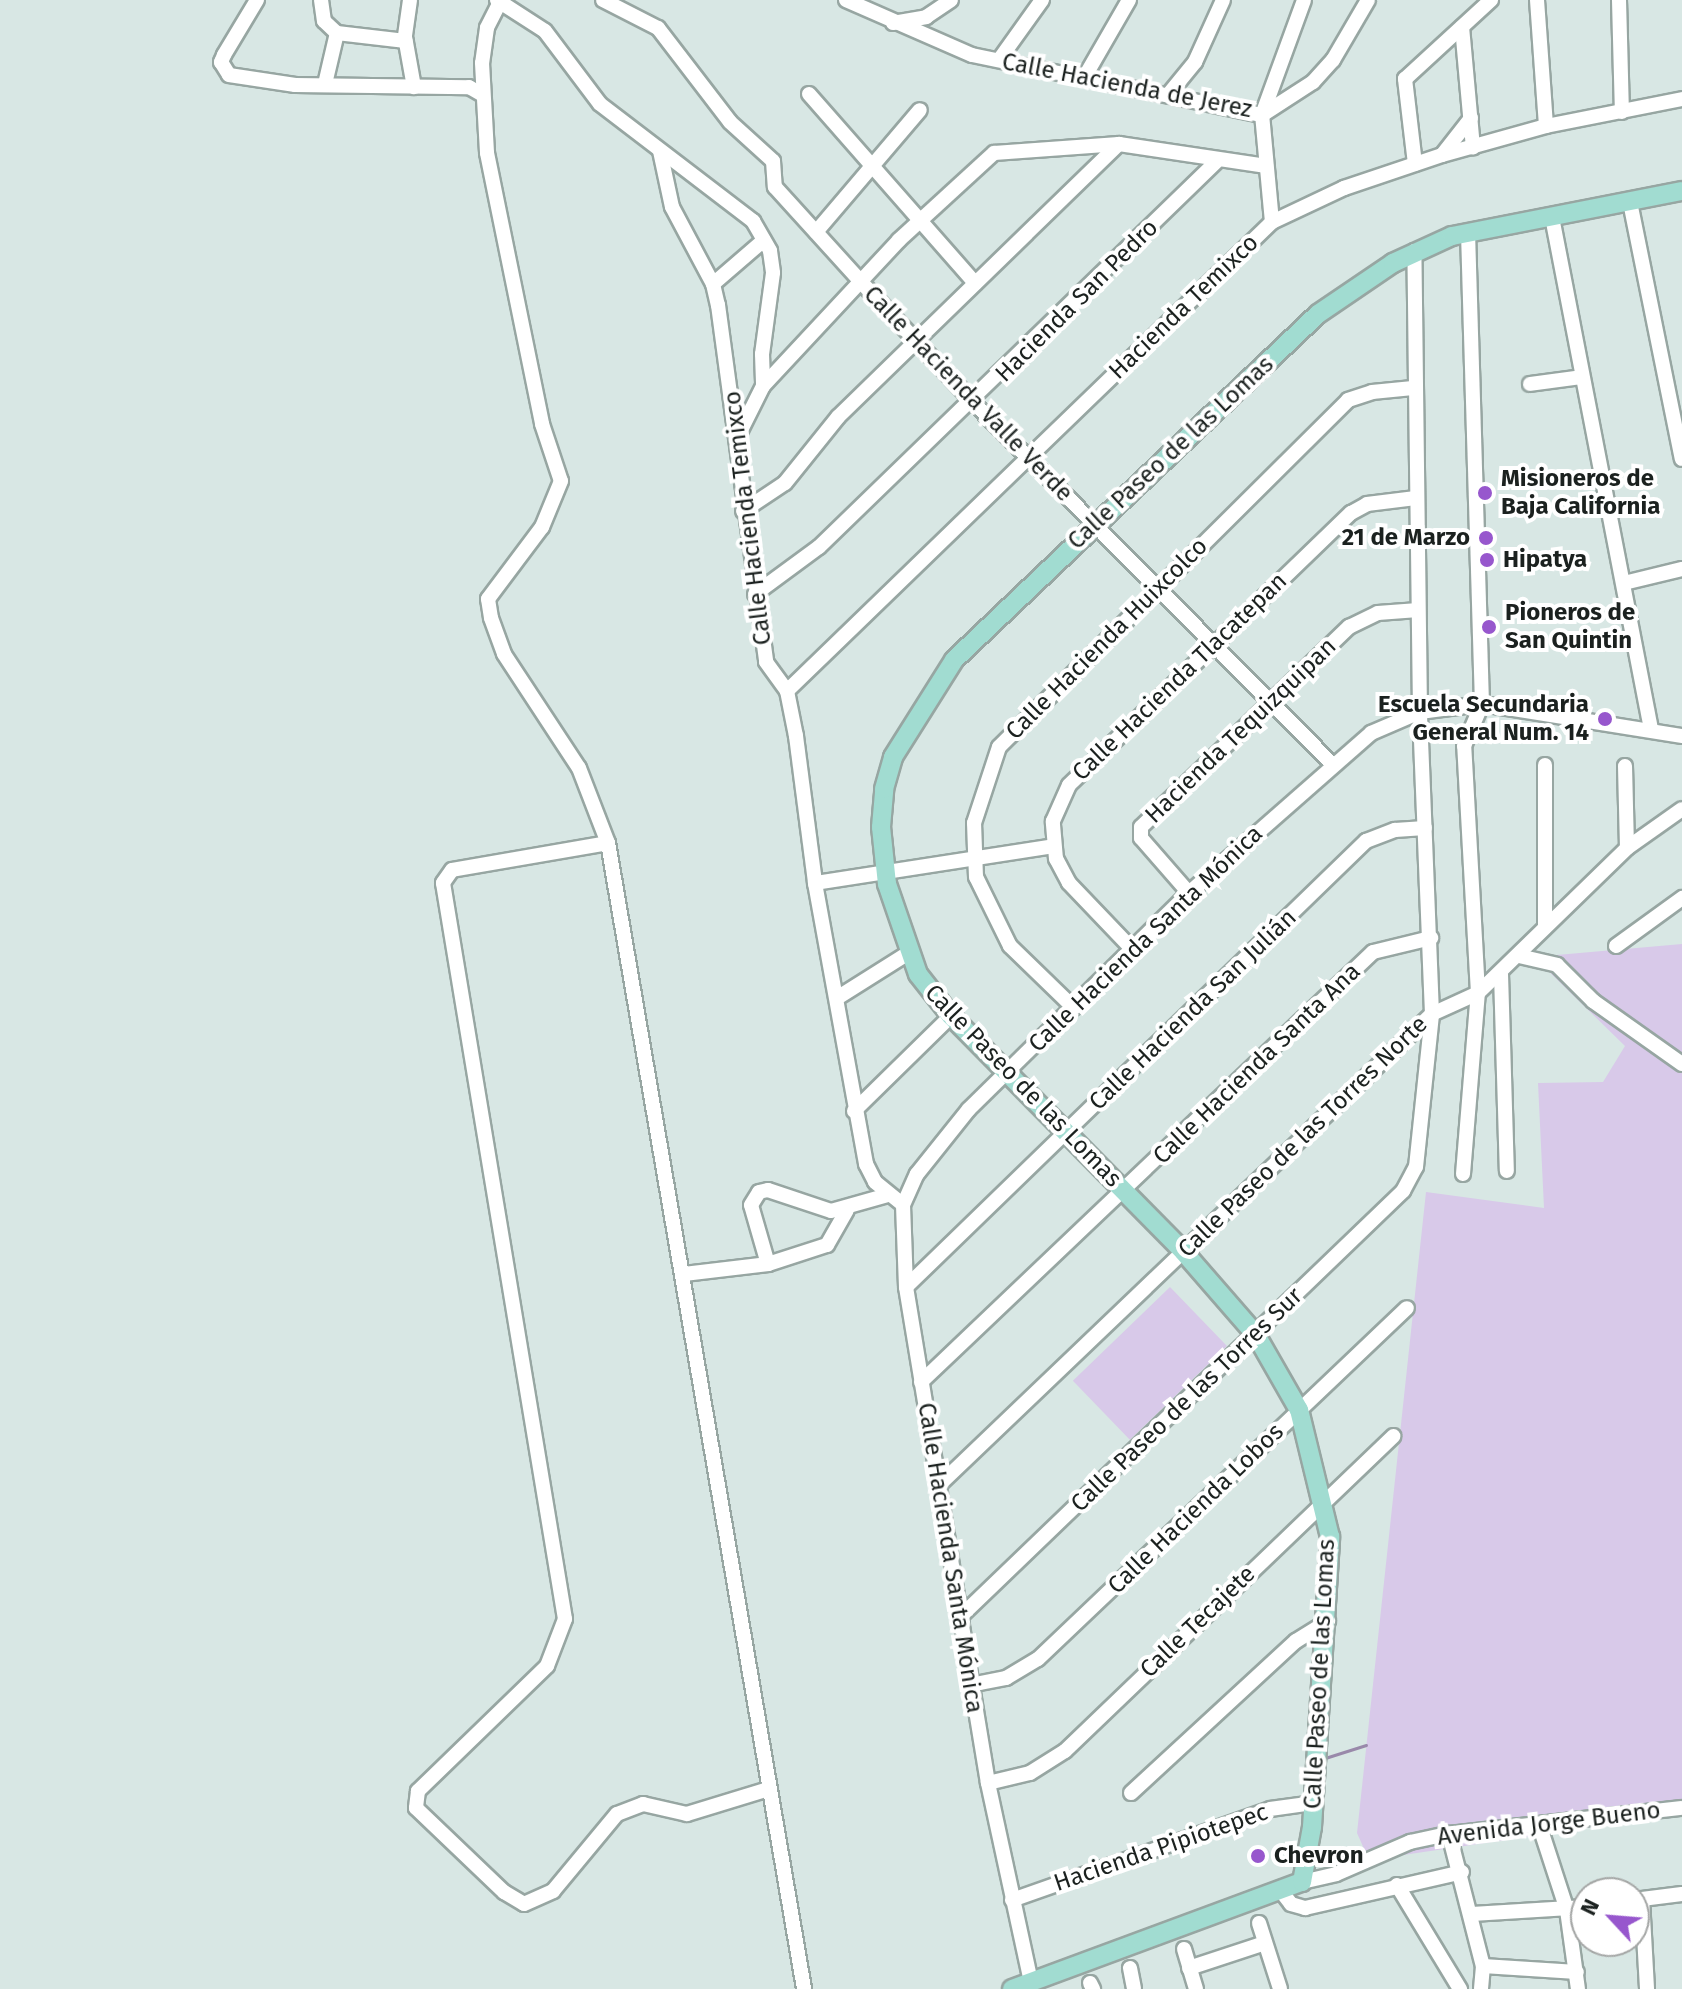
<!DOCTYPE html>
<html>
<head>
<meta charset="utf-8">
<style>
  body { margin:0 }
  #map { position:relative; width:1682px; height:1989px; overflow:hidden; background:#d8e7e4; font-family:"Fira Sans",sans-serif }
  div>[style] { position:absolute }
  [style*='--x'] { left:calc(var(--x)*1px); top:calc(var(--y)*1px); width:calc(var(--w)*1px); rotate:calc(var(--a)*1deg) }
  .green>* { inset:0; background:#d8c9e9; transform-origin:0 0 }
  .stream>* { height:3px; margin:-1.5px; padding:0 1.5px; transform-origin:1.5px; border-radius:1.5px; background:#9989aa }
  .roads { filter:drop-shadow(2px 0 #97a6a2) drop-shadow(-2px 0 #97a6a2) drop-shadow(0 2px #97a6a2) drop-shadow(0 -2px #97a6a2) }
  .minor>* { height:14px; margin:-7px; padding:0 7px; transform-origin:7px; border-radius:7px; background:#fff }
  .major>* { height:18px; margin:-9px; padding:0 9px; transform-origin:9px; border-radius:9px; background:#a1dcd1 }
  .dots>* { width:22px; height:22px; translate:-50% -50%; box-sizing:border-box; border:4px solid #fff; border-radius:50% }
  span { translate:-50% -50%; white-space:nowrap; text-align:center; line-height:1.15; -webkit-text-stroke:8px #fff; paint-order:stroke }
  .street-label { font-size:24px; color:#1b211f }
  .poi-label { font-size:24px; color:#1b211f; font-weight:700 }
  .left { translate:0 -50%; text-align:left }
  .right { translate:-100% -50%; text-align:right }
  .north { position:absolute; left:1570px; top:1877px; width:80px; height:80px; box-sizing:border-box; background:#fff; border:2px solid #a4a6a5; border-radius:50%; rotate:296deg; font-size:22px; font-weight:700; line-height:32px; text-align:center; color:#1b211f }
  .north::after { content:''; display:block; margin:auto; width:28px; height:36px; background:#9757cd; clip-path:polygon(50% 0,100% 100%,50% 72%,0 100%) }
</style>
</head>
<body>
<div id="map">
  <div class="green">
    <div style="clip-path:polygon(1682px 944px,1682px 1814px,1369px 1860px,1357px 1833px,1426px 1192px,1544px 1208px,1538px 1083px,1603px 1082px,1625px 1046px,1534px 957px)"></div>
    <div style="left:1170px;top:1287px;width:82px;height:135px;rotate:46deg"></div>
  </div>
  <div class="stream">
    <div style="--x:1325;--y:1758;--w:43;--a:-17.6"></div>
  </div>
  <div class="roads">
    <div class="minor">
      <div style="--x:257;--y:0;--w:64;--a:121"></div>
      <div style="--x:224;--y:55;--w:8;--a:113"></div>
      <div style="--x:221;--y:62;--w:15;--a:58"></div>
      <div style="--x:229;--y:75;--w:67;--a:8.6"></div>
      <div style="--x:295;--y:85;--w:174;--a:0.7"></div>
      <div style="--x:469;--y:87;--w:16;--a:30"></div>
      <div style="--x:321;--y:0;--w:21;--a:82"></div>
      <div style="--x:324;--y:21;--w:18;--a:43"></div>
      <div style="--x:337;--y:33;--w:69;--a:6.6"></div>
      <div style="--x:410;--y:0;--w:37;--a:98"></div>
      <div style="--x:405;--y:37;--w:51;--a:79.8"></div>
      <div style="--x:497;--y:0;--w:57;--a:32.9"></div>
      <div style="--x:545;--y:31;--w:91;--a:53"></div>
      <div style="--x:600;--y:104;--w:193;--a:37.4"></div>
      <div style="--x:753;--y:221;--w:34;--a:60"></div>
      <div style="--x:770;--y:251;--w:22;--a:82"></div>
      <div style="--x:773;--y:273;--w:82;--a:97.7"></div>
      <div style="--x:762;--y:354;--w:32;--a:88"></div>
      <div style="--x:603;--y:0;--w:62;--a:27"></div>
      <div style="--x:658;--y:28;--w:118;--a:52.5"></div>
      <div style="--x:730;--y:122;--w:58;--a:42.2"></div>
      <div style="--x:773;--y:161;--w:26;--a:86"></div>
      <div style="--x:775;--y:187;--w:130;--a:47.8"></div>
      <div style="--x:862;--y:283;--w:164;--a:47"></div>
      <div style="--x:974;--y:403;--w:507;--a:45.24"></div>
      <div style="--x:846;--y:0;--w:137;--a:23.6"></div>
      <div style="--x:972;--y:55;--w:296;--a:11.7"></div>
      <div style="--x:1262;--y:115;--w:61;--a:-32.9"></div>
      <div style="--x:1313;--y:82;--w:30;--a:-48"></div>
      <div style="--x:1333;--y:60;--w:69;--a:-59.7"></div>
      <div style="--x:1537;--y:0;--w:126;--a:85.9"></div>
      <div style="--x:1619;--y:0;--w:112;--a:88.5"></div>
      <div style="--x:500;--y:2;--w:29;--a:117"></div>
      <div style="--x:487;--y:28;--w:35;--a:98"></div>
      <div style="--x:482;--y:63;--w:90;--a:86.8"></div>
      <div style="--x:487;--y:153;--w:277;--a:78.5"></div>
      <div style="--x:542;--y:424;--w:60;--a:71.6"></div>
      <div style="--x:561;--y:481;--w:50;--a:112.4"></div>
      <div style="--x:542;--y:527;--w:90;--a:126.9"></div>
      <div style="--x:488;--y:599;--w:19;--a:81"></div>
      <div style="--x:491;--y:618;--w:38;--a:70"></div>
      <div style="--x:504;--y:654;--w:136;--a:56.7"></div>
      <div style="--x:579;--y:768;--w:80;--a:68.9"></div>
      <div style="--x:608;--y:843;--w:1163;--a:80.29"></div>
      <div style="--x:893;--y:23;--w:34;--a:-10"></div>
      <div style="--x:926;--y:17;--w:30;--a:-34"></div>
      <div style="--x:1462;--y:27;--w:121;--a:84.8"></div>
      <div style="--x:999;--y:60;--w:74;--a:-54.4"></div>
      <div style="--x:1084;--y:78;--w:90;--a:-60"></div>
      <div style="--x:325;--y:84;--w:52;--a:-76.8"></div>
      <div style="--x:809;--y:94;--w:252;--a:48.7"></div>
      <div style="--x:1168;--y:95;--w:43;--a:-50.7"></div>
      <div style="--x:1195;--y:62;--w:68;--a:-65.7"></div>
      <div style="--x:660;--y:151;--w:57;--a:77.9"></div>
      <div style="--x:672;--y:207;--w:87;--a:62"></div>
      <div style="--x:713;--y:284;--w:22;--a:77"></div>
      <div style="--x:718;--y:305;--w:360;--a:82.3"></div>
      <div style="--x:766;--y:662;--w:36;--a:54"></div>
      <div style="--x:787;--y:691;--w:46;--a:78.7"></div>
      <div style="--x:796;--y:736;--w:148;--a:82.6"></div>
      <div style="--x:815;--y:883;--w:286;--a:79.7"></div>
      <div style="--x:866;--y:1164;--w:20;--a:63"></div>
      <div style="--x:875;--y:1182;--w:36;--a:39"></div>
      <div style="--x:1442;--y:155;--w:47;--a:-51.9"></div>
      <div style="--x:1415;--y:164;--w:86;--a:-96.7"></div>
      <div style="--x:1405;--y:79;--w:117;--a:-42.6"></div>
      <div style="--x:1630;--y:202;--w:262;--a:78.6"></div>
      <div style="--x:1552;--y:217;--w:521;--a:79.06"></div>
      <div style="--x:1272;--y:222;--w:107;--a:-95.3"></div>
      <div style="--x:1262;--y:115;--w:122;--a:-69.9"></div>
      <div style="--x:816;--y:232;--w:160;--a:-49.6"></div>
      <div style="--x:713;--y:284;--w:67;--a:-40.8"></div>
      <div style="--x:1530;--y:384;--w:52;--a:-7.7"></div>
      <div style="--x:738;--y:436;--w:56;--a:-63.4"></div>
      <div style="--x:763;--y:386;--w:200;--a:-47"></div>
      <div style="--x:899;--y:240;--w:129;--a:-42.5"></div>
      <div style="--x:994;--y:153;--w:125;--a:-4.1"></div>
      <div style="--x:1119;--y:144;--w:149;--a:8.5"></div>
      <div style="--x:743;--y:511;--w:50;--a:-33.7"></div>
      <div style="--x:785;--y:483;--w:85;--a:-51.2"></div>
      <div style="--x:838;--y:417;--w:392;--a:-44.2"></div>
      <div style="--x:1624;--y:583;--w:60;--a:-13.6"></div>
      <div style="--x:755;--y:594;--w:79;--a:-36.3"></div>
      <div style="--x:819;--y:547;--w:553;--a:-44.12"></div>
      <div style="--x:787;--y:691;--w:675;--a:-44.04"></div>
      <div style="--x:1272;--y:222;--w:80;--a:-25.3"></div>
      <div style="--x:1344;--y:188;--w:103;--a:-18.6"></div>
      <div style="--x:1442;--y:155;--w:108;--a:-15.6"></div>
      <div style="--x:1546;--y:126;--w:139;--a:-11.2"></div>
      <div style="--x:1545;--y:765;--w:162;--a:90"></div>
      <div style="--x:1625;--y:766;--w:82;--a:88.6"></div>
      <div style="--x:608;--y:843;--w:158;--a:170.2"></div>
      <div style="--x:452;--y:870;--w:16;--a:125"></div>
      <div style="--x:443;--y:883;--w:746;--a:80.59"></div>
      <div style="--x:565;--y:1619;--w:50;--a:111"></div>
      <div style="--x:547;--y:1666;--w:180;--a:135.9"></div>
      <div style="--x:418;--y:1791;--w:17;--a:97"></div>
      <div style="--x:416;--y:1808;--w:122;--a:43.7"></div>
      <div style="--x:504;--y:1892;--w:23;--a:31"></div>
      <div style="--x:524;--y:1904;--w:32;--a:-24"></div>
      <div style="--x:553;--y:1891;--w:100;--a:-50.3"></div>
      <div style="--x:617;--y:1814;--w:28;--a:-21"></div>
      <div style="--x:643;--y:1804;--w:45;--a:12.8"></div>
      <div style="--x:687;--y:1814;--w:86;--a:-17"></div>
      <div style="--x:815;--y:883;--w:241;--a:-8.8"></div>
      <div style="--x:1189;--y:893;--w:73;--a:-131.1"></div>
      <div style="--x:1141;--y:838;--w:11;--a:-90"></div>
      <div style="--x:1141;--y:827;--w:289;--a:-43.9"></div>
      <div style="--x:1349;--y:627;--w:32;--a:-26"></div>
      <div style="--x:1378;--y:613;--w:40;--a:-4.3"></div>
      <div style="--x:1616;--y:946;--w:82;--a:-36"></div>
      <div style="--x:1133;--y:950;--w:93;--a:-133.7"></div>
      <div style="--x:1069;--y:883;--w:27;--a:-118"></div>
      <div style="--x:1056;--y:859;--w:38;--a:-95"></div>
      <div style="--x:1053;--y:821;--w:39;--a:-66"></div>
      <div style="--x:1069;--y:785;--w:392;--a:-44"></div>
      <div style="--x:1351;--y:513;--w:18;--a:-29"></div>
      <div style="--x:1367;--y:504;--w:49;--a:-7"></div>
      <div style="--x:1519;--y:956;--w:39;--a:13"></div>
      <div style="--x:1557;--y:965;--w:51;--a:45"></div>
      <div style="--x:1593;--y:1001;--w:109;--a:35.3"></div>
      <div style="--x:1501;--y:974;--w:197;--a:88.3"></div>
      <div style="--x:837;--y:998;--w:83;--a:-32.2"></div>
      <div style="--x:1074;--y:1008;--w:89;--a:-135.9"></div>
      <div style="--x:1010;--y:946;--w:77;--a:-116.2"></div>
      <div style="--x:976;--y:877;--w:54;--a:-92.1"></div>
      <div style="--x:974;--y:823;--w:80;--a:-71.8"></div>
      <div style="--x:999;--y:747;--w:492;--a:-44.8"></div>
      <div style="--x:1348;--y:400;--w:25;--a:-18"></div>
      <div style="--x:1372;--y:392;--w:41;--a:-5.6"></div>
      <div style="--x:854;--y:1111;--w:136;--a:-44.4"></div>
      <div style="--x:1463;--y:1174;--w:182;--a:-85.3"></div>
      <div style="--x:1478;--y:993;--w:247;--a:-93.2"></div>
      <div style="--x:1464;--y:746;--w:46;--a:-66.8"></div>
      <div style="--x:1482;--y:704;--w:472;--a:-91.7"></div>
      <div style="--x:768;--y:1264;--w:62;--a:-17.9"></div>
      <div style="--x:827;--y:1245;--w:40;--a:-60.3"></div>
      <div style="--x:684;--y:1274;--w:85;--a:-6.8"></div>
      <div style="--x:768;--y:1264;--w:61;--a:-106.1"></div>
      <div style="--x:751;--y:1205;--w:15;--a:-58"></div>
      <div style="--x:759;--y:1192;--w:9;--a:-13"></div>
      <div style="--x:768;--y:1190;--w:66;--a:18.4"></div>
      <div style="--x:831;--y:1211;--w:59;--a:-15.7"></div>
      <div style="--x:906;--y:1287;--w:641;--a:-44.11"></div>
      <div style="--x:1366;--y:841;--w:31;--a:-21"></div>
      <div style="--x:1395;--y:830;--w:30;--a:-4"></div>
      <div style="--x:921;--y:1382;--w:624;--a:-43.57"></div>
      <div style="--x:1373;--y:952;--w:60;--a:-13.6"></div>
      <div style="--x:938;--y:1486;--w:683;--a:-43.7"></div>
      <div style="--x:1432;--y:1014;--w:51;--a:-24.5"></div>
      <div style="--x:1478;--y:993;--w:208;--a:-44.2"></div>
      <div style="--x:1627;--y:848;--w:67;--a:-35.3"></div>
      <div style="--x:960;--y:1617;--w:615;--a:-43.88"></div>
      <div style="--x:1403;--y:1191;--w:27;--a:-62"></div>
      <div style="--x:1416;--y:1167;--w:154;--a:-84"></div>
      <div style="--x:1432;--y:1014;--w:302;--a:-92.3"></div>
      <div style="--x:1420;--y:712;--w:461;--a:-90.7"></div>
      <div style="--x:970;--y:1685;--w:37;--a:-11"></div>
      <div style="--x:1006;--y:1678;--w:37;--a:-31"></div>
      <div style="--x:1038;--y:1659;--w:509;--a:-43.57"></div>
      <div style="--x:988;--y:1783;--w:43;--a:-13.4"></div>
      <div style="--x:1030;--y:1773;--w:41;--a:-32.2"></div>
      <div style="--x:1065;--y:1751;--w:455;--a:-43.8"></div>
      <div style="--x:1131;--y:1793;--w:224;--a:-42.7"></div>
      <div style="--x:1296;--y:1641;--w:38;--a:-32"></div>
      <div style="--x:1539;--y:1824;--w:90;--a:72"></div>
      <div style="--x:1567;--y:1910;--w:80;--a:82.1"></div>
      <div style="--x:1449;--y:1834;--w:136;--a:75.6"></div>
      <div style="--x:1483;--y:1966;--w:23;--a:95"></div>
      <div style="--x:1302;--y:1882;--w:35;--a:-13"></div>
      <div style="--x:1336;--y:1874;--w:81;--a:-23.4"></div>
      <div style="--x:1410;--y:1842;--w:40;--a:-12"></div>
      <div style="--x:1449;--y:1834;--w:234;--a:-6.4"></div>
      <div style="--x:1397;--y:1885;--w:122;--a:58.8"></div>
      <div style="--x:1281;--y:1891;--w:16;--a:52"></div>
      <div style="--x:1291;--y:1904;--w:15;--a:16"></div>
      <div style="--x:1305;--y:1908;--w:161;--a:-12.9"></div>
      <div style="--x:1642;--y:1899;--w:90;--a:86.8"></div>
      <div style="--x:1012;--y:1900;--w:274;--a:-19.4"></div>
      <div style="--x:1270;--y:1809;--w:43;--a:-7.9"></div>
      <div style="--x:1634;--y:1900;--w:48;--a:-7.1"></div>
      <div style="--x:1472;--y:1914;--w:114;--a:-3.5"></div>
      <div style="--x:1259;--y:1923;--w:69;--a:72.3"></div>
      <div style="--x:1184;--y:1949;--w:42;--a:73.3"></div>
      <div style="--x:1483;--y:1966;--w:94;--a:3.7"></div>
      <div style="--x:1130;--y:1968;--w:21;--a:79"></div>
      <div style="--x:1189;--y:1968;--w:80;--a:-18.2"></div>
      <div style="--x:1031;--y:1982;--w:204;--a:-102.2"></div>
      <div style="--x:988;--y:1783;--w:503;--a:-99.39"></div>
      <div style="--x:906;--y:1287;--w:82;--a:-92.1"></div>
      <div style="--x:903;--y:1205;--w:34;--a:-66"></div>
      <div style="--x:917;--y:1174;--w:83;--a:-51.3"></div>
      <div style="--x:969;--y:1109;--w:308;--a:-44.5"></div>
      <div style="--x:1189;--y:893;--w:242;--a:-41.3"></div>
      <div style="--x:1371;--y:733;--w:53;--a:-23.2"></div>
      <div style="--x:1420;--y:712;--w:63;--a:-7.4"></div>
      <div style="--x:1482;--y:704;--w:203;--a:9.1"></div>
      <div style="--x:1090;--y:1983;--w:7;--a:63"></div>
    </div>
    <div class="major">
      <div style="--x:1012;--y:1989;--w:309;--a:-20.3"></div>
      <div style="--x:1302;--y:1882;--w:56;--a:-79.7"></div>
      <div style="--x:1312;--y:1827;--w:291;--a:-86.4"></div>
      <div style="--x:1330;--y:1537;--w:131;--a:-103.7"></div>
      <div style="--x:1299;--y:1410;--w:86;--a:-119.8"></div>
      <div style="--x:1256;--y:1335;--w:111;--a:-131"></div>
      <div style="--x:1183;--y:1251;--w:330;--a:-134.6"></div>
      <div style="--x:951;--y:1016;--w:53;--a:-128.2"></div>
      <div style="--x:918;--y:974;--w:95;--a:-109"></div>
      <div style="--x:887;--y:884;--w:57;--a:-96"></div>
      <div style="--x:881;--y:827;--w:38;--a:-85"></div>
      <div style="--x:884;--y:789;--w:33;--a:-74"></div>
      <div style="--x:893;--y:757;--w:115;--a:-57.8"></div>
      <div style="--x:954;--y:660;--w:502;--a:-43.55"></div>
      <div style="--x:1318;--y:314;--w:91;--a:-34.2"></div>
      <div style="--x:1393;--y:263;--w:65;--a:-24.6"></div>
      <div style="--x:1452;--y:236;--w:234;--a:-11.1"></div>
    </div>
  </div>
  <div class="dots">
    <div style="left:1485px;top:493px;background:#9757cd"></div>
    <div style="left:1486px;top:538px;background:#9757cd"></div>
    <div style="left:1487px;top:560px;background:#9757cd"></div>
    <div style="left:1489px;top:627px;background:#9757cd"></div>
    <div style="left:1605px;top:719px;background:#9757cd"></div>
    <div style="left:1258px;top:1856px;background:#9757cd"></div>
  </div>
  <div class="street-label">
    <span style="left:1127px;top:86px;rotate:11deg">Calle Hacienda de Jerez</span>
    <span style="left:1077px;top:301px;rotate:-45deg">Hacienda San Pedro</span>
    <span style="left:1184px;top:307px;rotate:-44deg">Hacienda Temixco</span>
    <span style="left:968px;top:394px;rotate:46deg">Calle Hacienda Valle Verde</span>
    <span style="left:1171px;top:453px;rotate:-43deg">Calle Paseo de las Lomas</span>
    <span style="left:748px;top:518px;rotate:-97deg">Calle Hacienda Temixco</span>
    <span style="left:1107px;top:639px;rotate:-45deg">Calle Hacienda Huixcolco</span>
    <span style="left:1180px;top:677px;rotate:-44deg">Calle Hacienda Tlacatepan</span>
    <span style="left:1241px;top:731px;rotate:-44deg">Hacienda Tequizquipan</span>
    <span style="left:1146px;top:939px;rotate:-44deg">Calle Hacienda Santa Mónica</span>
    <span style="left:1193px;top:1010px;rotate:-44deg">Calle Hacienda San Julián</span>
    <span style="left:1257px;top:1064px;rotate:-44deg">Calle Hacienda Santa Ana</span>
    <span style="left:1023px;top:1086px;rotate:46deg">Calle Paseo de las Lomas</span>
    <span style="left:1303px;top:1137px;rotate:-44deg">Calle Paseo de las Torres Norte</span>
    <span style="left:1187px;top:1400px;rotate:-44deg">Calle Paseo de las Torres Sur</span>
    <span style="left:1196px;top:1509px;rotate:-44deg">Calle Hacienda Lobos</span>
    <span style="left:950px;top:1558px;rotate:81deg">Calle Hacienda Santa Mónica</span>
    <span style="left:1198px;top:1622px;rotate:-44deg">Calle Tecajete</span>
    <span style="left:1320px;top:1674px;rotate:-87deg">Calle Paseo de las Lomas</span>
    <span style="left:1549px;top:1824px;rotate:-7deg">Avenida Jorge Bueno</span>
    <span style="left:1161px;top:1848px;rotate:-19deg">Hacienda Pipiotepec</span>
  </div>
  <div class="poi-label">
    <span class="left" style="left:1501px;top:493px">Misioneros de<br>Baja California</span>
    <span class="right" style="left:1470px;top:538px">21 de Marzo</span>
    <span class="left" style="left:1503px;top:560px">Hipatya</span>
    <span class="left" style="left:1505px;top:627px">Pioneros de<br>San Quintin</span>
    <span class="right" style="left:1589px;top:719px">Escuela Secundaria<br>General Num. 14</span>
    <span class="left" style="left:1274px;top:1856px">Chevron</span>
  </div>
  <div class="north">N</div>
</div>
</body>
</html>
